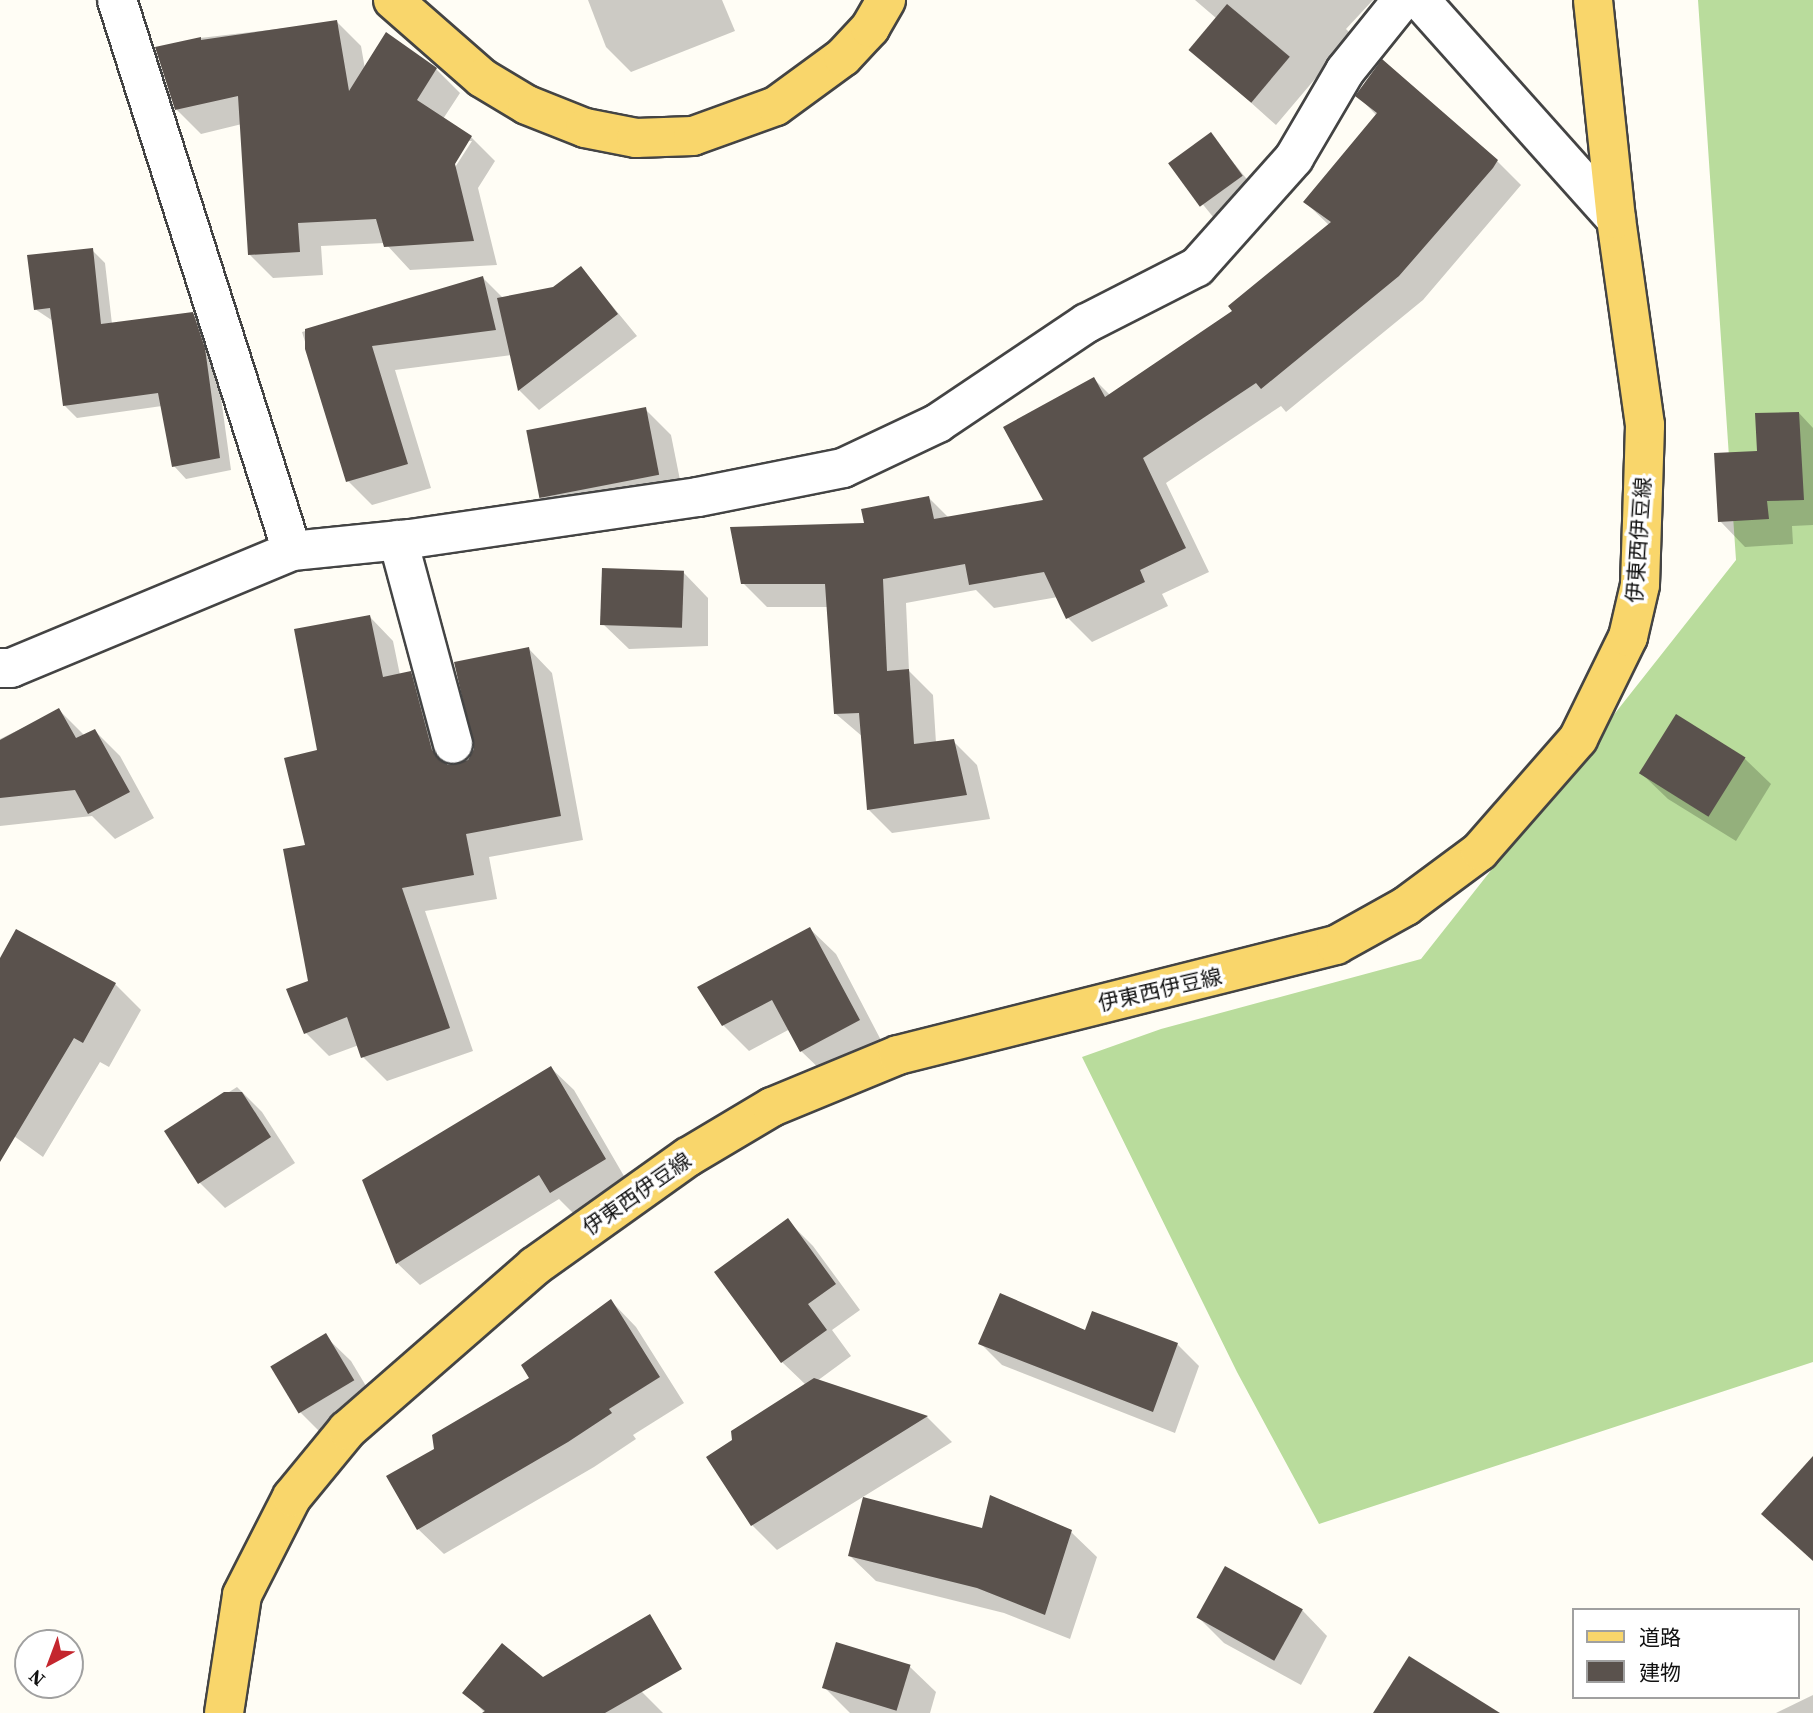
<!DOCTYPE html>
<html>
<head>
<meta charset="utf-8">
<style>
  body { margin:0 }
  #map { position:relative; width:1813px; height:1713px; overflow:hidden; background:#fffdf5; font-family:"Source Serif 4","Noto Sans JP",serif }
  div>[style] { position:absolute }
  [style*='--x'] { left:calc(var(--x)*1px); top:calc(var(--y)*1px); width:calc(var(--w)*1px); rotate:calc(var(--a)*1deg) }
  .forest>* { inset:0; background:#b9dc9c }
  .shadow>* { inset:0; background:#0003; transform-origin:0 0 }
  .building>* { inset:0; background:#5a524d; transform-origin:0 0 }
  .roads { filter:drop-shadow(2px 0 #444) drop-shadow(-2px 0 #444) drop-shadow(0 2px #444) drop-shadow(0 -2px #444) }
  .street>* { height:38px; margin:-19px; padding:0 19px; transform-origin:19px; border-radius:19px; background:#fff }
  .primary>* { height:38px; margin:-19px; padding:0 19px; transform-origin:19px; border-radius:19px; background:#f9d66b }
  span { translate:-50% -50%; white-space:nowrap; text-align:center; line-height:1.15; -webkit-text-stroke:7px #fff; paint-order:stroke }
  .street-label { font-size:21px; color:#111 }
  .legend { position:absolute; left:1572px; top:1608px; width:228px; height:91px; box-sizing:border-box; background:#fff; border:2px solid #a0a0a0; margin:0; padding:9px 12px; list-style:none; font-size:21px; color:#111 }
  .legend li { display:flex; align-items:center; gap:14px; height:35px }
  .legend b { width:35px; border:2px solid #a0a0a0 }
  .north { position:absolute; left:14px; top:1629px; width:70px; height:70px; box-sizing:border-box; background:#fff; border:2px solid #a0a0a0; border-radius:50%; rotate:221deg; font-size:19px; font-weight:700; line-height:28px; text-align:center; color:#111 }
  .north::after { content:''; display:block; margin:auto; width:24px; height:32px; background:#c4262e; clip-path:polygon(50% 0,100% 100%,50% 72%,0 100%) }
</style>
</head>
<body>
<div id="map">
  <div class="forest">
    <div style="clip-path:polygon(1698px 0,1813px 0,1813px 1362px,1319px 1524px,1237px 1372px,1082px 1057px,1161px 1029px,1421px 959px,1736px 560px)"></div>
  </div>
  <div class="shadow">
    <div style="clip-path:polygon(588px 0,722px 0,735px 31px,631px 72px,606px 47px)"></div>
    <div style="clip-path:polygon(1195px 0,1373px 0,1346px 29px,1372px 55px,1345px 92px,1320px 73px,1276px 125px,1191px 49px,1216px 18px)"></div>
    <div style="clip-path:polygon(evenodd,337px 22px,361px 46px,365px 69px,436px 69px,460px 93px,443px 119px,471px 137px,495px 161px,478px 188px,497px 265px,410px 270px,385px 243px,321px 246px,323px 275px,273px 278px,249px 254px,242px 124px,201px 134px,177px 110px,200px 38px,337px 22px,467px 141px,472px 141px,452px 172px,449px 170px,467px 141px)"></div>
    <div style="clip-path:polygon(1358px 96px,1497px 161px,1521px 185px,1423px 300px,1286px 412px,1281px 406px,1166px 483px,1209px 572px,1162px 594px,1168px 606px,1092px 642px,1068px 618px,1058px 597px,994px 608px,976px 590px,906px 603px,909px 671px,933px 695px,936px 743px,953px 741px,977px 765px,990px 819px,892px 833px,868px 809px,863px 737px,836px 714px,829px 607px,767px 607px,743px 583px,929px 498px,949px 518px,1045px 502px,1094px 379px,1110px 395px,1234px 312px,1330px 226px,1305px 202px,1377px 116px)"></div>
    <div style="left:1211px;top:135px;width:69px;height:50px;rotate:51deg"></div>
    <div style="clip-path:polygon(92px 250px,105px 263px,112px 324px,192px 313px,205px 326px,216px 362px,231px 470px,186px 479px,174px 466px,162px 406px,77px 418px,65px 406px,53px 321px,35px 309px)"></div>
    <div style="clip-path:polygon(581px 268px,637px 336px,539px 410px,519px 390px,511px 355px,395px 370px,431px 488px,372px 505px,348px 481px,302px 332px,483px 278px,503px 298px,554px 289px)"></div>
    <div style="clip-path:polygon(645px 409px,671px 435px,684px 500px,567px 522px,542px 497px)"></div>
    <div style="clip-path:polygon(1799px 413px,1813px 428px,1813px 525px,1792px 526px,1793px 544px,1745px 547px,1720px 521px,1759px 452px)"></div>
    <div style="clip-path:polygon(683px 572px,708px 598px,708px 646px,629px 649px,603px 624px)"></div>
    <div style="clip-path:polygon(370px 617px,393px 641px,400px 675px,410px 673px,434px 697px,452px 766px,469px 761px,529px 649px,552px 673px,583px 840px,489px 857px,497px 899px,425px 911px,473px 1051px,387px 1081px,363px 1057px,359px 1045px,329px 1056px,306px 1033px,310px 982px,307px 846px,319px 752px)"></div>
    <div style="clip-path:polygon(59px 710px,85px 736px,95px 731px,120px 756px,154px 818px,115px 839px,92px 816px,0 826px,0 739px)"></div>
    <div style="clip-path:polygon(1677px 717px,1745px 759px,1771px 784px,1736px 841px,1668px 799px,1642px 774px)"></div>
    <div style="clip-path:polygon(810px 929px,836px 954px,884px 1046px,827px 1076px,801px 1051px,790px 1029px,749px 1051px,723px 1025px)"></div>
    <div style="clip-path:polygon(0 962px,115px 984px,141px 1010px,109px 1067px,100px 1062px,43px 1157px,0 1126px)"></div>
    <div style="clip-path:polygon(551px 1068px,574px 1090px,628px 1183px,574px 1214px,559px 1199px,420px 1285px,397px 1263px)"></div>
    <div style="clip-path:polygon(237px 1087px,262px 1112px,295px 1163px,225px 1208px,200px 1183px,166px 1132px)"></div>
    <div style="clip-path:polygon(788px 1221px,813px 1246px,860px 1310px,832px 1330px,851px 1356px,817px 1381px,927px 1417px,952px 1442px,777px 1550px,752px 1525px,734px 1441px,806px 1385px,782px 1362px,717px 1272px)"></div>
    <div style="clip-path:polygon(611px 1301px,636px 1327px,684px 1403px,633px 1435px,636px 1439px,594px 1467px,444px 1554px,418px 1529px,532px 1379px)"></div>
    <div style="clip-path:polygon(325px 1336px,351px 1361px,378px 1406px,325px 1437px,300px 1412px)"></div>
    <div style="clip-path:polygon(980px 1343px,1177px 1344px,1199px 1366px,1175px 1433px,1002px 1365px)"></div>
    <div style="clip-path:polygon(983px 1530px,1071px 1532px,1097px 1557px,1070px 1639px,1004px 1613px,876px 1581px,850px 1556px)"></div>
    <div style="clip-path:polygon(1302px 1610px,1327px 1636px,1301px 1685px,1224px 1643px,1199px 1618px)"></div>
    <div style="clip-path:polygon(910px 1667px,936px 1692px,930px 1713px,850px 1713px,824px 1687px)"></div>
    <div style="clip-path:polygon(620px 1670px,663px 1713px,485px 1713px,465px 1692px)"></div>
    <div style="clip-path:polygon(1813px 1695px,1813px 1713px,1776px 1713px)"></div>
  </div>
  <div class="building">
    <div style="left:1227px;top:4px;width:82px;height:60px;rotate:40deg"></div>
    <div style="clip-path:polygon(337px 20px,349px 91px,386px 32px,437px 68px,417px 100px,472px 136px,455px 164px,474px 241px,384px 247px,376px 219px,298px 223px,300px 252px,248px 255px,238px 96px,175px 110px,155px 47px,201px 37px,201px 40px)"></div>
    <div style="clip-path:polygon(1382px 59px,1498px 160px,1493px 168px,1399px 276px,1261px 389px,1256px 383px,1143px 458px,1186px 548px,1140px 570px,1145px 582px,1066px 619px,1044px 572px,969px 585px,965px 564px,883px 579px,887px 671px,909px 669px,914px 744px,954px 739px,967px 795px,867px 810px,859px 713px,834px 714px,825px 584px,741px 584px,730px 527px,864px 523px,861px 509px,929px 496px,934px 519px,1043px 500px,1003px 427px,1094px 377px,1105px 397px,1232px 311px,1228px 306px,1331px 222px,1303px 202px,1377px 113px,1355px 96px)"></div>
    <div style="left:1211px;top:132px;width:54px;height:53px;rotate:54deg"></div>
    <div style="clip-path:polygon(93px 248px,101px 324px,193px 312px,205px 348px,220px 458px,172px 467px,158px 393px,63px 406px,50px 308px,34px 310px,27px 255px)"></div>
    <div style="clip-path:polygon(581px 266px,618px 314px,518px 391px,497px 298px,553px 287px)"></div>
    <div style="clip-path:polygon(483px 276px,496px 330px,372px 346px,408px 464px,346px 482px,305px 349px,305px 329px)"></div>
    <div style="left:646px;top:407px;width:69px;height:122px;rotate:79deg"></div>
    <div style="clip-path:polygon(1799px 412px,1804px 500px,1767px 501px,1769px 519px,1718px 522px,1714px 453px,1757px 451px,1755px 413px)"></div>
    <div style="left:602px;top:568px;width:82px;height:57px;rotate:2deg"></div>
    <div style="clip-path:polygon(370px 615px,383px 677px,411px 671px,432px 750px,448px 765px,468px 760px,474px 749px,454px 662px,529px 647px,561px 816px,466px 834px,474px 875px,402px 888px,450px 1028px,361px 1058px,347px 1017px,304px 1034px,286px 989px,308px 981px,283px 849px,305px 845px,284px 758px,317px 750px,294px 629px)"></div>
    <div style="clip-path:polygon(59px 708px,76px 738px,95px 729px,130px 792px,88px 814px,75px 790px,0 798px,0 740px)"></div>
    <div style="left:1676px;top:714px;width:82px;height:70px;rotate:32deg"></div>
    <div style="clip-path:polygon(810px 927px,860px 1020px,800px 1052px,772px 1000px,722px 1026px,697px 987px)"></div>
    <div style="clip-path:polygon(16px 929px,116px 983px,83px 1043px,74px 1038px,0 1162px,0 958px)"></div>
    <div style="clip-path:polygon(551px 1066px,606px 1159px,550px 1193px,539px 1175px,396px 1264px,362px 1180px)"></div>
    <div style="clip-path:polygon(224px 1092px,242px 1092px,271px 1137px,198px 1184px,164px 1131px)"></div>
    <div style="clip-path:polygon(788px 1218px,836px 1284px,808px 1304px,827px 1330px,781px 1363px,714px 1272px)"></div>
    <div style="clip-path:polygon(1000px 1293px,1085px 1330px,1092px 1311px,1178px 1343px,1153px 1412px,978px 1344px)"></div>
    <div style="clip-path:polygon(611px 1299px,660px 1377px,609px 1409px,612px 1413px,568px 1442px,417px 1530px,386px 1476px,434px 1449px,432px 1435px,529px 1378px,521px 1365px)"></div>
    <div style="left:326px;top:1333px;width:55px;height:65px;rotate:59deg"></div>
    <div style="clip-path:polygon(814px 1378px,928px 1416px,751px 1526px,706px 1457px,732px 1440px,731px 1431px)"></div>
    <div style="clip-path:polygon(1813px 1456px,1813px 1561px,1761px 1514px)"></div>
    <div style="clip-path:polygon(990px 1495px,1072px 1530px,1045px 1615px,977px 1588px,848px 1556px,863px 1497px,982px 1528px)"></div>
    <div style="left:1225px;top:1566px;width:89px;height:59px;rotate:29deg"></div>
    <div style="clip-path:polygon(650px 1614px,682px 1669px,605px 1713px,482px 1713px,485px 1711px,462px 1693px,502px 1643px,543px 1677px)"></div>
    <div style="left:836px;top:1642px;width:78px;height:48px;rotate:17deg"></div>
    <div style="clip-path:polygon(1409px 1656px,1500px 1713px,1373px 1713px)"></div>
  </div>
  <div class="roads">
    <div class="street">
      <div style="--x:117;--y:0;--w:578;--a:72.38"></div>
      <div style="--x:1420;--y:0;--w:294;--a:48.2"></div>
      <div style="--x:398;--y:540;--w:211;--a:74.9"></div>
      <div style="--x:0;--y:668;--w:11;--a:0"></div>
      <div style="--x:11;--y:668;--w:304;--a:-22.6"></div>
      <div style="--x:292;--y:551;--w:119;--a:-5.8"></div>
      <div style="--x:410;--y:539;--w:291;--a:-8.3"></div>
      <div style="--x:698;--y:497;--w:148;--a:-11.3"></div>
      <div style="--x:843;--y:468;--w:105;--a:-25.3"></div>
      <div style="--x:938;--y:423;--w:179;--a:-33.9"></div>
      <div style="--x:1087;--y:323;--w:123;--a:-27"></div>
      <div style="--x:1197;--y:267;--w:146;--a:-48.3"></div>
      <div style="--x:1294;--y:158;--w:101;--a:-59.6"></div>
      <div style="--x:1345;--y:71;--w:91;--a:-51.2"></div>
    </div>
    <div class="primary">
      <div style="--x:393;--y:0;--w:118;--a:41.2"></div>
      <div style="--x:482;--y:78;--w:52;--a:31"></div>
      <div style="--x:527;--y:105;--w:62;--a:21.6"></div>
      <div style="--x:585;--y:128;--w:52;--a:11.1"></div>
      <div style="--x:636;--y:138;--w:57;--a:-2"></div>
      <div style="--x:693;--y:136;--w:88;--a:-19.9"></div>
      <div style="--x:776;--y:106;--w:83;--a:-36.2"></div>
      <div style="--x:843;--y:57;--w:40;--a:-47"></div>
      <div style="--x:870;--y:28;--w:32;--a:-60"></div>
      <div style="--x:224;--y:1713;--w:119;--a:-81.3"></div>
      <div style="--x:242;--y:1595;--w:110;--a:-63"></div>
      <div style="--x:292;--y:1497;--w:87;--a:-50.6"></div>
      <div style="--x:347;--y:1430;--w:249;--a:-41.1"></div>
      <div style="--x:535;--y:1266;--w:188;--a:-35.5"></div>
      <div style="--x:688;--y:1157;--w:98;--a:-30.8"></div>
      <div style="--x:772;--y:1107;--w:136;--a:-22.4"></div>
      <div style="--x:898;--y:1055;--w:452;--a:-14.1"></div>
      <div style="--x:1336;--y:945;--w:80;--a:-29.1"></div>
      <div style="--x:1406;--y:906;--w:92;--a:-36.6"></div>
      <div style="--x:1480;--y:851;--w:149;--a:-48.8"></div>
      <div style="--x:1578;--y:739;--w:114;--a:-63.9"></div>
      <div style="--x:1628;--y:637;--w:53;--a:-77"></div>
      <div style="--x:1640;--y:585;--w:160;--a:-88.2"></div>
      <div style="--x:1645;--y:425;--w:208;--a:-98"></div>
      <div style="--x:1616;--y:219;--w:220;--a:-96"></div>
    </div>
  </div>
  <div class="street-label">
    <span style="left:1639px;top:540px;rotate:-86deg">伊東西伊豆線</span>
    <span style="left:1160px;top:990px;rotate:-13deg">伊東西伊豆線</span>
    <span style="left:637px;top:1194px;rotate:-35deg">伊東西伊豆線</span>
  </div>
  <ul class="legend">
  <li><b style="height:9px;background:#f9d66b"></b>道路</li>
  <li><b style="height:19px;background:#5a524d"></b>建物</li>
  </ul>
  <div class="north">N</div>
</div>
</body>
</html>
